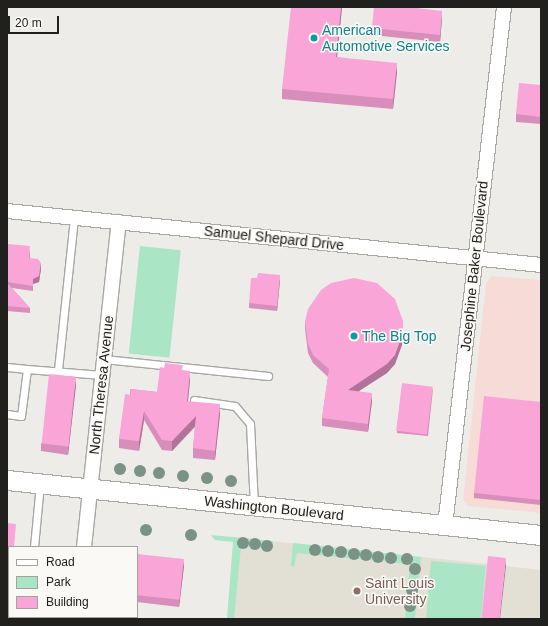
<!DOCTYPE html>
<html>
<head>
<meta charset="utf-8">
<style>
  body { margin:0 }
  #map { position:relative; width:548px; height:626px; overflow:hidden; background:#edece9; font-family:Arial,sans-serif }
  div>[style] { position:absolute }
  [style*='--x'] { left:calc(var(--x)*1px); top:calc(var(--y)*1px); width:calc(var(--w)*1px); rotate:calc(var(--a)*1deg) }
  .commercial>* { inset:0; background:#f6dbd7 }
  .built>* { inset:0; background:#e2dfd5 }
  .green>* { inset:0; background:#aae6c6; transform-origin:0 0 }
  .roads { filter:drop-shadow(1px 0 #a7a7a4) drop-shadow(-1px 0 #a7a7a4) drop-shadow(0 1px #a7a7a4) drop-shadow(0 -1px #a7a7a4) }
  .lane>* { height:7px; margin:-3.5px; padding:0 3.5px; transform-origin:3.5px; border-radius:3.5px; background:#fff }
  .street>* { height:14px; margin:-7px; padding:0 7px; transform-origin:7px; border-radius:7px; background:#fff }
  .secondary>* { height:19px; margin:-9.5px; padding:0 9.5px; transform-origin:9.5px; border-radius:9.5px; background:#fff }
  .trees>* { width:12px; height:12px; margin:-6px; border-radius:50%; background:#7b9286 }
  .wall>* { inset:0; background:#d78eba }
  .shaded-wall>* { inset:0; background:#af7497 }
  .building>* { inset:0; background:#faa5d8; transform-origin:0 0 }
  .dots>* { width:11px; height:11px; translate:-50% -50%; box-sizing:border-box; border:2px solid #faf9f6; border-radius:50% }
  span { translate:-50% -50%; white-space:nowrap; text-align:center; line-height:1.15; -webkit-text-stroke:3px #faf9f6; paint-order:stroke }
  .culture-label { font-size:14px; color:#0d838f }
  .left { translate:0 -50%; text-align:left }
  .street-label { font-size:14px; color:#20201f }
  .education-label { font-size:14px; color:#785e54 }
  .frame { position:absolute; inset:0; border:8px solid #20201f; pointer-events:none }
  .legend { position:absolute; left:8px; top:546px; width:130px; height:72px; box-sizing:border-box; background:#faf9f6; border:1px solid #a3a2a0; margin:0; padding:5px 7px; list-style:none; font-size:12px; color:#20201f }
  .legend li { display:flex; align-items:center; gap:8px; height:20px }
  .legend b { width:20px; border:1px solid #a3a2a0 }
  .scale { position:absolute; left:8px; top:16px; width:51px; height:18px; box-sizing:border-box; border:2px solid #20201f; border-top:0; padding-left:5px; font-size:12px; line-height:14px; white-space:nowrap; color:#20201f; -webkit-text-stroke:3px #faf9f6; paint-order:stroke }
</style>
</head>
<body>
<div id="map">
  <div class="commercial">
    <div style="clip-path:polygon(491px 276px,541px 280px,541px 513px,468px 506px,463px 500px,486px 284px)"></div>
  </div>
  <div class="built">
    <div style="clip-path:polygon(234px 537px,488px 564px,481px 619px,227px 619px)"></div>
    <div style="clip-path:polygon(506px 566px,541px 570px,541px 619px,500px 619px)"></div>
  </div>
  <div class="green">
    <div style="left:140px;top:246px;width:41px;height:108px;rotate:6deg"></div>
    <div style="clip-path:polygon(211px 535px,273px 541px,272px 549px,241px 546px,234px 619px,227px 619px,233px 542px,215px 540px)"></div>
    <div style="clip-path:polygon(293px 543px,421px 557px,415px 619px,405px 619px,410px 564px,297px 553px,294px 567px,291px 566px)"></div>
    <div style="left:431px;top:561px;width:55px;height:58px;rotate:5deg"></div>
  </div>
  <div class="roads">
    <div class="lane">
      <div style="--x:104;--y:359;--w:165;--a:5.9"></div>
      <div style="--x:7;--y:367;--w:20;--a:6"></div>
      <div style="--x:58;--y:370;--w:153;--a:-84"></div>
      <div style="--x:194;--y:400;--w:41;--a:8.3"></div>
      <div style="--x:235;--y:406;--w:23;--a:50"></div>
      <div style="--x:250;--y:424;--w:81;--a:87.2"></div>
      <div style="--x:7;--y:414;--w:14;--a:8"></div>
      <div style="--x:21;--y:416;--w:47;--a:-82.7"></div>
      <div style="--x:27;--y:369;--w:75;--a:4.6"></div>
      <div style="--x:34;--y:547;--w:63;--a:-84.6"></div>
      <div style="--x:7;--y:583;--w:2;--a:0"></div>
    </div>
    <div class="street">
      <div style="--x:7;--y:211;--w:537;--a:5.77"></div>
      <div style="--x:445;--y:526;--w:522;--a:-83.51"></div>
      <div style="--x:84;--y:547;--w:327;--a:-83.9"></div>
      <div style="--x:75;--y:619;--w:2;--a:-63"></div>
    </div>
    <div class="secondary">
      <div style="--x:7;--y:480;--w:537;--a:5.88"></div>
    </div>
  </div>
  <div class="trees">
    <div style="left:120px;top:469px"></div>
    <div style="left:140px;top:471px"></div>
    <div style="left:159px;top:473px"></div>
    <div style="left:183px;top:476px"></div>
    <div style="left:207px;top:478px"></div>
    <div style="left:231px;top:481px"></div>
    <div style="left:146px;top:530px"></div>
    <div style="left:191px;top:535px"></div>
    <div style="left:243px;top:543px"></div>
    <div style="left:255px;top:544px"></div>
    <div style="left:267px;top:546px"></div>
    <div style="left:315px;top:550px"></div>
    <div style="left:328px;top:551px"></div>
    <div style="left:341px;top:552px"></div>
    <div style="left:354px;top:554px"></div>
    <div style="left:366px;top:555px"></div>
    <div style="left:378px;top:557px"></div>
    <div style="left:391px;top:558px"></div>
    <div style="left:407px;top:559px"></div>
    <div style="left:415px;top:569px"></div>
    <div style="left:412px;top:590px"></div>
    <div style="left:410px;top:606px"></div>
  </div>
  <div class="wall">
    <div style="clip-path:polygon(342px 7px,337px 57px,397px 72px,393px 109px,282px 99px,282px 89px)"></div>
    <div style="clip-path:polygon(442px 18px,440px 42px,372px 35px,372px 28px)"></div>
    <div style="clip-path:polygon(541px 85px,541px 124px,516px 122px,516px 114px)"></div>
    <div style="clip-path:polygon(30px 251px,30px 258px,41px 269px,39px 282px,33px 284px,33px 291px,12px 288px,30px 308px,30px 313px,7px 311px,7px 297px,8px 287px,7px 287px,7px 253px)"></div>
    <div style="clip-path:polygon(280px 280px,277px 311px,249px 308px,249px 303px)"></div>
    <div style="clip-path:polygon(305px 321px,403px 342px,395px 364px,387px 373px,359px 391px,372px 401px,368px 432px,322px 426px,322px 418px,328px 377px,313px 363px,308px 353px,305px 329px)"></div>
    <div style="clip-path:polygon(183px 370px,190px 380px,188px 401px,220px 414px,215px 460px,193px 458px,193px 448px,195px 427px,172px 451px,162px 450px,144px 420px,139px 451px,119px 448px,119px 439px,130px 395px,130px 389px,157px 392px)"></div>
    <div style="clip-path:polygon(76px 385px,68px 455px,41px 451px,41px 444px)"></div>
    <div style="clip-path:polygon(433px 389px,428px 436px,397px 433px,397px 431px)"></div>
    <div style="clip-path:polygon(541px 402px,541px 505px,474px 498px,474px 493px)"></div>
    <div style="clip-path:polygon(137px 554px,184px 566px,179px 607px,137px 602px)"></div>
  </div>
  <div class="shaded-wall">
    <div style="clip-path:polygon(341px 7px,342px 7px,342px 8px,336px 67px,336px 57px)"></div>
    <div style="clip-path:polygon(442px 11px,442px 18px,440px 42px,440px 35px)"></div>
    <div style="clip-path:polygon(397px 63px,397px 72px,393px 109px,393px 99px)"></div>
    <div style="clip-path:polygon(41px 263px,41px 269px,39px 282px,33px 284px,33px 291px,33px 279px)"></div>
    <div style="clip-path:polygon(280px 275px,280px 280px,277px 311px,277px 306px)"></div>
    <div style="clip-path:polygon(403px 321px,403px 342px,395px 364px,387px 373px,348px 398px,348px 390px)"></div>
    <div style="clip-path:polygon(190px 371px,190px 380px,187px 410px,187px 401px)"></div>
    <div style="clip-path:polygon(76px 377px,76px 385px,68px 455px,68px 447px)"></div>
    <div style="clip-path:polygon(372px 393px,372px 401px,368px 432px,368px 424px)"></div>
    <div style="clip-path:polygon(220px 404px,220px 414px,215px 460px,215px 451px)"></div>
    <div style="clip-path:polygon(144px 411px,144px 420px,139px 451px,139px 441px)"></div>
    <div style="clip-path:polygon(196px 416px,196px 425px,172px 451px,172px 441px)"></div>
    <div style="clip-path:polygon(506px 558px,506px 566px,500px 619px,499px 619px)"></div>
    <div style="clip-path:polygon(184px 559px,184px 566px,179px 607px,179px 599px)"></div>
  </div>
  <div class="building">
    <div style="clip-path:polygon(291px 7px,341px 7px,336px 57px,397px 63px,393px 99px,282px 89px)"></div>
    <div style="clip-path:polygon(374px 7px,407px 7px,442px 11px,440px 35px,372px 28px)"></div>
    <div style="clip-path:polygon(519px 83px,541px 85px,541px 117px,516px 114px)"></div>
    <div style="clip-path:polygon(8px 244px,30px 246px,29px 258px,38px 259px,41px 263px,39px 276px,33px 279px,33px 286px,7px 282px,7px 253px)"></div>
    <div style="clip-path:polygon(258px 273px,280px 275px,277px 306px,249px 303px,251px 278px,257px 278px)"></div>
    <div style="clip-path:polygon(354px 278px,377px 283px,395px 299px,403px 321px,403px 333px,395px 355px,387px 364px,348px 390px,372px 393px,368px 424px,322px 418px,329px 369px,313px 355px,308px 344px,305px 321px,308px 309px,321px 290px,331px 283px)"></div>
    <div style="clip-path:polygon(8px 284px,30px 308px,7px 306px,7px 297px)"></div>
    <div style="clip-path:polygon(165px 363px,183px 365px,182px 370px,190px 371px,187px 401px,220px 404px,215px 451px,193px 448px,196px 416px,172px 441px,162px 440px,144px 411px,139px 441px,119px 439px,125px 394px,131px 395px,130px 389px,157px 392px,160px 367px,164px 368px)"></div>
    <div style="left:49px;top:374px;width:27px;height:70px;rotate:6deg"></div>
    <div style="left:402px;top:383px;width:31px;height:48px;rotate:7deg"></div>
    <div style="clip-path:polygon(484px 396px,541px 402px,541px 500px,474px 493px)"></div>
    <div style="clip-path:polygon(7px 523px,16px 524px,14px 547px,9px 547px,9px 570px,7px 570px)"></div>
    <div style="left:137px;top:554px;width:47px;height:41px;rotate:6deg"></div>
    <div style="left:488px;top:556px;width:18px;height:63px;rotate:6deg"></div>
  </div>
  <div class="dots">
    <div style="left:314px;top:38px;background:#0f9aa8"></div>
    <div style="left:354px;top:336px;background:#0f9aa8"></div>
    <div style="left:357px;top:591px;background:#8d6e63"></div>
  </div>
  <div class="culture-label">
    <span class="left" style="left:322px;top:38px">American<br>Automotive Services</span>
    <span class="left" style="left:362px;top:336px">The Big Top</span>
  </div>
  <div class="street-label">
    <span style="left:274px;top:238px;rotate:6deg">Samuel Shepard Drive</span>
    <span style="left:474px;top:266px;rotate:-84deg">Josephine Baker Boulevard</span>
    <span style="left:101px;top:385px;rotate:-84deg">North Theresa Avenue</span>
    <span style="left:274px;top:508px;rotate:6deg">Washington Boulevard</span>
  </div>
  <div class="education-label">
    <span class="left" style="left:365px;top:591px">Saint Louis<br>University</span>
  </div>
  <div class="frame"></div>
  <ul class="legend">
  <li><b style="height:5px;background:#fff"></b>Road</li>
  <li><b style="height:11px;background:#aae6c6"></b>Park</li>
  <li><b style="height:11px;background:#faa5d8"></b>Building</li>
  </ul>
  <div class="scale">20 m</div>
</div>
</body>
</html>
